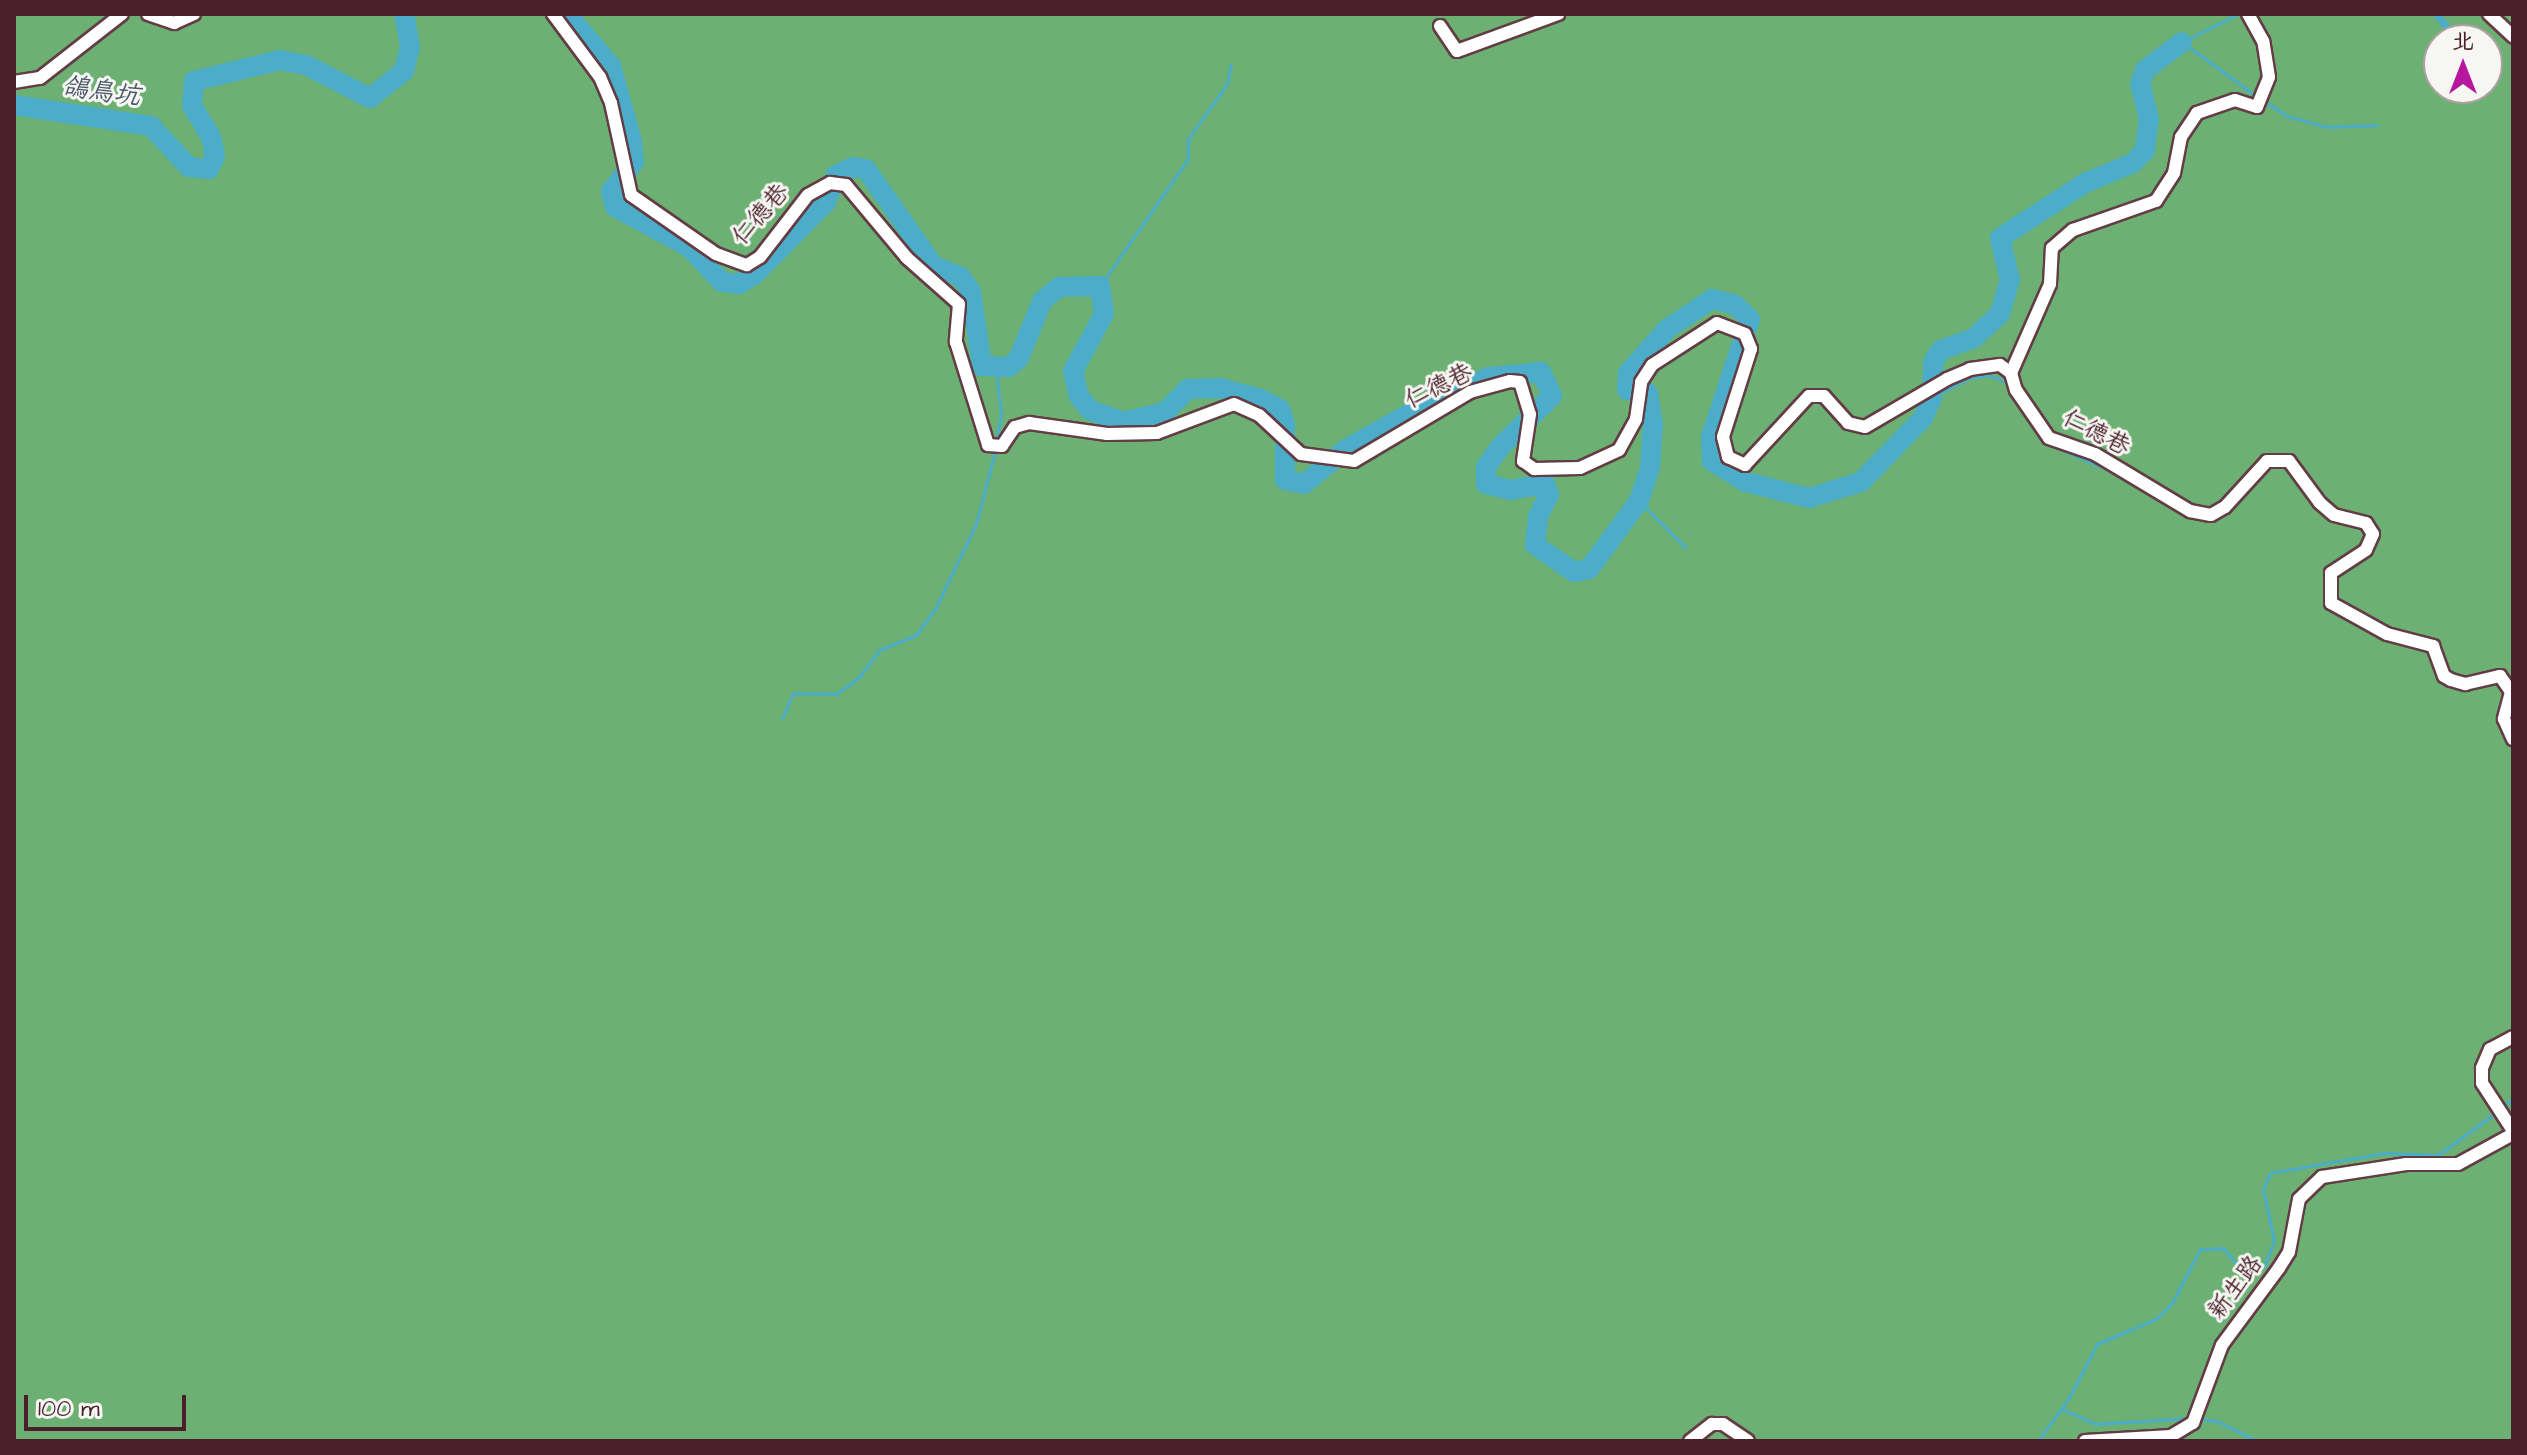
<!DOCTYPE html>
<html>
<head>
<meta charset="utf-8">
<style>
  body { margin:0 }
  #map { position:relative; width:2527px; height:1455px; overflow:hidden; background:#eeead4; font-family:"Architects Daughter","LXGW WenKai TC",sans-serif }
  div>[style] { position:absolute }
  [style*='--x'] { left:calc(var(--x)*1px); top:calc(var(--y)*1px); width:calc(var(--w)*1px); rotate:calc(var(--a)*1deg) }
  .forest>* { inset:0; background:#6cb074 }
  .water>* { inset:0; background:#4badca }
  .stream>* { height:3px; margin:-1.5px; padding:0 1.5px; transform-origin:1.5px; border-radius:1.5px; background:#4badca }
  .river>* { height:20px; margin:-10px; padding:0 10px; transform-origin:10px; border-radius:10px; background:#4badca }
  .roads { filter:drop-shadow(2px 0 #633d44) drop-shadow(-2px 0 #633d44) drop-shadow(0 2px #633d44) drop-shadow(0 -2px #633d44) }
  .minor>* { height:12px; margin:-6px; padding:0 6px; transform-origin:6px; border-radius:6px; background:#fff }
  span { translate:-50% -50%; white-space:nowrap; text-align:center; line-height:1.15; -webkit-text-stroke:6px #f6f6f2; paint-order:stroke }
  .street-label { font-size:24px; color:#4a1f2b }
  .water-label { font-size:26px; color:#4a586b; font-style:italic }
  .frame { position:absolute; inset:0; border:16px solid #4a1f2b; pointer-events:none }
  .north { position:absolute; left:2423px; top:24px; width:80px; height:80px; box-sizing:border-box; background:#f6f6f2; border:2px solid #b1a0a2; border-radius:50%; rotate:0deg; font-size:22px; font-weight:700; line-height:32px; text-align:center; color:#4a1f2b }
  .north::after { content:''; display:block; margin:auto; width:28px; height:36px; background:#b5179e; clip-path:polygon(50% 0,100% 100%,50% 72%,0 100%) }
  .scale { position:absolute; left:24px; top:1395px; width:162px; height:36px; box-sizing:border-box; border:4px solid #4a1f2b; border-top:0; padding-left:10px; font-size:24px; line-height:28px; white-space:nowrap; color:#4a1f2b; -webkit-text-stroke:6px #f6f6f2; paint-order:stroke }
</style>
</head>
<body>
<div id="map">
  <div class="forest">
    <div style="clip-path:polygon(evenodd,14px 14px,2513px 14px,2513px 1441px,14px 1441px,14px 14px,2439px 40px,2487px 40px,2487px 88px,2439px 88px,2439px 40px)"></div>
  </div>
  <div class="water">
    <div style="clip-path:polygon(2432px 14px,2441px 14px,2452px 28px,2476px 27px,2486px 40px,2451px 38px)"></div>
  </div>
  <div class="stream">
    <div style="--x:2182;--y:42;--w:92;--a:36.1"></div>
    <div style="--x:2182;--y:42;--w:63;--a:-26.6"></div>
    <div style="--x:2263;--y:100;--w:29;--a:34"></div>
    <div style="--x:2287;--y:116;--w:41;--a:15.4"></div>
    <div style="--x:2327;--y:127;--w:50;--a:-2.3"></div>
    <div style="--x:1100;--y:286;--w:155;--a:-55.3"></div>
    <div style="--x:1188;--y:159;--w:20;--a:-90"></div>
    <div style="--x:1188;--y:139;--w:67;--a:-54.7"></div>
    <div style="--x:1227;--y:84;--w:20;--a:-79"></div>
    <div style="--x:996;--y:370;--w:44;--a:83.5"></div>
    <div style="--x:1001;--y:414;--w:29;--a:100"></div>
    <div style="--x:1932;--y:398;--w:42;--a:-28.4"></div>
    <div style="--x:1969;--y:378;--w:19;--a:-9"></div>
    <div style="--x:1988;--y:375;--w:20;--a:20"></div>
    <div style="--x:2007;--y:382;--w:42;--a:59.7"></div>
    <div style="--x:2051;--y:445;--w:68;--a:23.5"></div>
    <div style="--x:1639;--y:501;--w:66;--a:45"></div>
    <div style="--x:2168;--y:505;--w:20;--a:33"></div>
    <div style="--x:782;--y:719;--w:28;--a:-67"></div>
    <div style="--x:793;--y:693;--w:43;--a:1.3"></div>
    <div style="--x:836;--y:694;--w:29;--a:-36"></div>
    <div style="--x:859;--y:677;--w:34;--a:-53"></div>
    <div style="--x:879;--y:650;--w:40;--a:-22"></div>
    <div style="--x:916;--y:635;--w:34;--a:-54"></div>
    <div style="--x:936;--y:607;--w:92;--a:-64.3"></div>
    <div style="--x:976;--y:524;--w:75;--a:-75.4"></div>
    <div style="--x:2504;--y:1106;--w:12;--a:-42"></div>
    <div style="--x:2062;--y:1409;--w:36;--a:24"></div>
    <div style="--x:2095;--y:1424;--w:96;--a:-3.6"></div>
    <div style="--x:2198;--y:1419;--w:19;--a:6"></div>
    <div style="--x:2217;--y:1421;--w:45;--a:26.6"></div>
    <div style="--x:2038;--y:1441;--w:55;--a:-54.6"></div>
    <div style="--x:2070;--y:1396;--w:59;--a:-62.6"></div>
    <div style="--x:2097;--y:1344;--w:64;--a:-23"></div>
    <div style="--x:2156;--y:1319;--w:23;--a:-45"></div>
    <div style="--x:2172;--y:1303;--w:61;--a:-62.6"></div>
    <div style="--x:2200;--y:1249;--w:23;--a:-2"></div>
    <div style="--x:2223;--y:1248;--w:29;--a:49"></div>
    <div style="--x:2242;--y:1270;--w:22;--a:-10"></div>
    <div style="--x:2264;--y:1266;--w:27;--a:-68"></div>
    <div style="--x:2274;--y:1241;--w:53;--a:-101.9"></div>
    <div style="--x:2263;--y:1189;--w:17;--a:-66"></div>
    <div style="--x:2270;--y:1173;--w:116;--a:-10"></div>
    <div style="--x:2384;--y:1153;--w:54;--a:2.1"></div>
    <div style="--x:2438;--y:1155;--w:74;--a:-36.3"></div>
  </div>
  <div class="river">
    <div style="--x:567;--y:14;--w:68;--a:49.8"></div>
    <div style="--x:611;--y:66;--w:78;--a:74.4"></div>
    <div style="--x:632;--y:141;--w:21;--a:85"></div>
    <div style="--x:634;--y:162;--w:37;--a:128"></div>
    <div style="--x:611;--y:191;--w:16;--a:76"></div>
    <div style="--x:615;--y:207;--w:84;--a:28.4"></div>
    <div style="--x:689;--y:247;--w:48;--a:46.7"></div>
    <div style="--x:722;--y:282;--w:17;--a:7"></div>
    <div style="--x:739;--y:284;--w:19;--a:-32"></div>
    <div style="--x:755;--y:274;--w:101;--a:-45.4"></div>
    <div style="--x:826;--y:202;--w:29;--a:-70"></div>
    <div style="--x:836;--y:175;--w:19;--a:-25"></div>
    <div style="--x:853;--y:167;--w:13;--a:9"></div>
    <div style="--x:866;--y:169;--w:118;--a:55"></div>
    <div style="--x:934;--y:266;--w:29;--a:22"></div>
    <div style="--x:961;--y:277;--w:18;--a:56"></div>
    <div style="--x:971;--y:292;--w:75;--a:81.5"></div>
    <div style="--x:982;--y:366;--w:27;--a:2"></div>
    <div style="--x:1009;--y:367;--w:13;--a:-42"></div>
    <div style="--x:1019;--y:358;--w:61;--a:-68"></div>
    <div style="--x:1042;--y:301;--w:22;--a:-39"></div>
    <div style="--x:1059;--y:287;--w:41;--a:-1.4"></div>
    <div style="--x:1100;--y:286;--w:28;--a:82"></div>
    <div style="--x:1104;--y:314;--w:65;--a:118.5"></div>
    <div style="--x:1073;--y:371;--w:26;--a:77"></div>
    <div style="--x:1079;--y:396;--w:18;--a:52"></div>
    <div style="--x:1090;--y:410;--w:35;--a:20"></div>
    <div style="--x:1123;--y:422;--w:43;--a:-13.4"></div>
    <div style="--x:1165;--y:412;--w:33;--a:-45"></div>
    <div style="--x:1188;--y:389;--w:32;--a:-2"></div>
    <div style="--x:1220;--y:388;--w:42;--a:15"></div>
    <div style="--x:1261;--y:399;--w:21;--a:28"></div>
    <div style="--x:1280;--y:409;--w:16;--a:72"></div>
    <div style="--x:1285;--y:424;--w:56;--a:90"></div>
    <div style="--x:1285;--y:480;--w:19;--a:12"></div>
    <div style="--x:1304;--y:484;--w:55;--a:-39.8"></div>
    <div style="--x:1346;--y:449;--w:80;--a:-29.1"></div>
    <div style="--x:1416;--y:410;--w:80;--a:-24.3"></div>
    <div style="--x:1489;--y:377;--w:52;--a:-5.5"></div>
    <div style="--x:1541;--y:372;--w:26;--a:65"></div>
    <div style="--x:1552;--y:396;--w:71;--a:135.6"></div>
    <div style="--x:1501;--y:446;--w:26;--a:126"></div>
    <div style="--x:1486;--y:467;--w:17;--a:90"></div>
    <div style="--x:1486;--y:484;--w:25;--a:14"></div>
    <div style="--x:1510;--y:490;--w:36;--a:-10"></div>
    <div style="--x:1545;--y:484;--w:11;--a:68"></div>
    <div style="--x:1549;--y:494;--w:25;--a:116"></div>
    <div style="--x:1538;--y:517;--w:28;--a:96"></div>
    <div style="--x:1535;--y:545;--w:47;--a:34.7"></div>
    <div style="--x:1574;--y:572;--w:15;--a:-11"></div>
    <div style="--x:1589;--y:569;--w:84;--a:-53.7"></div>
    <div style="--x:1639;--y:501;--w:36;--a:-72"></div>
    <div style="--x:1650;--y:467;--w:42;--a:-85.9"></div>
    <div style="--x:1653;--y:425;--w:32;--a:-99"></div>
    <div style="--x:1648;--y:393;--w:21;--a:-172"></div>
    <div style="--x:1627;--y:390;--w:17;--a:-87"></div>
    <div style="--x:1628;--y:373;--w:59;--a:-48.4"></div>
    <div style="--x:1667;--y:329;--w:54;--a:-33.7"></div>
    <div style="--x:1712;--y:299;--w:23;--a:13"></div>
    <div style="--x:1734;--y:304;--w:22;--a:43"></div>
    <div style="--x:1750;--y:319;--w:124;--a:108.3"></div>
    <div style="--x:1711;--y:437;--w:24;--a:88"></div>
    <div style="--x:1712;--y:461;--w:40;--a:32"></div>
    <div style="--x:1746;--y:482;--w:65;--a:14.3"></div>
    <div style="--x:1809;--y:498;--w:54;--a:-17.1"></div>
    <div style="--x:1861;--y:482;--w:89;--a:-45.9"></div>
    <div style="--x:1923;--y:418;--w:22;--a:-66"></div>
    <div style="--x:1932;--y:398;--w:36;--a:-88"></div>
    <div style="--x:1933;--y:362;--w:14;--a:-56"></div>
    <div style="--x:1941;--y:350;--w:35;--a:-20"></div>
    <div style="--x:1974;--y:338;--w:35;--a:-43"></div>
    <div style="--x:2000;--y:314;--w:35;--a:-74"></div>
    <div style="--x:2010;--y:280;--w:43;--a:-103.4"></div>
    <div style="--x:2000;--y:238;--w:101;--a:-32.9"></div>
    <div style="--x:2085;--y:183;--w:52;--a:-22.6"></div>
    <div style="--x:2133;--y:163;--w:18;--a:-47"></div>
    <div style="--x:2145;--y:150;--w:31;--a:-83"></div>
    <div style="--x:2149;--y:119;--w:36;--a:-104"></div>
    <div style="--x:2140;--y:84;--w:15;--a:-70"></div>
    <div style="--x:2145;--y:70;--w:46;--a:-37.1"></div>
    <div style="--x:14;--y:105;--w:139;--a:8.7"></div>
    <div style="--x:151;--y:126;--w:56;--a:47.2"></div>
    <div style="--x:189;--y:167;--w:20;--a:6"></div>
    <div style="--x:209;--y:169;--w:14;--a:-65"></div>
    <div style="--x:215;--y:156;--w:19;--a:-102"></div>
    <div style="--x:211;--y:137;--w:37;--a:-121"></div>
    <div style="--x:192;--y:105;--w:24;--a:-85"></div>
    <div style="--x:194;--y:81;--w:89;--a:-13.7"></div>
    <div style="--x:280;--y:60;--w:26;--a:11"></div>
    <div style="--x:306;--y:65;--w:72;--a:27.3"></div>
    <div style="--x:370;--y:98;--w:43;--a:-38.5"></div>
    <div style="--x:404;--y:71;--w:25;--a:-76"></div>
    <div style="--x:410;--y:47;--w:34;--a:-100"></div>
  </div>
  <div class="roads">
    <div class="minor">
      <div style="--x:148;--y:14;--w:28;--a:19"></div>
      <div style="--x:174;--y:23;--w:22;--a:-24"></div>
      <div style="--x:553;--y:14;--w:79;--a:53.3"></div>
      <div style="--x:600;--y:77;--w:28;--a:67"></div>
      <div style="--x:611;--y:103;--w:94;--a:77.7"></div>
      <div style="--x:631;--y:195;--w:103;--a:34.8"></div>
      <div style="--x:716;--y:254;--w:33;--a:20"></div>
      <div style="--x:747;--y:265;--w:15;--a:-32"></div>
      <div style="--x:760;--y:257;--w:78;--a:-52.3"></div>
      <div style="--x:808;--y:195;--w:25;--a:-29"></div>
      <div style="--x:830;--y:183;--w:16;--a:7"></div>
      <div style="--x:846;--y:185;--w:95;--a:50.1"></div>
      <div style="--x:907;--y:258;--w:69;--a:41.5"></div>
      <div style="--x:959;--y:304;--w:38;--a:95"></div>
      <div style="--x:956;--y:342;--w:108;--a:72.7"></div>
      <div style="--x:988;--y:445;--w:14;--a:4"></div>
      <div style="--x:1002;--y:446;--w:23;--a:-56"></div>
      <div style="--x:1015;--y:427;--w:15;--a:-16"></div>
      <div style="--x:1029;--y:423;--w:79;--a:8"></div>
      <div style="--x:1107;--y:434;--w:50;--a:-1.1"></div>
      <div style="--x:1157;--y:433;--w:82;--a:-20.6"></div>
      <div style="--x:1234;--y:404;--w:27;--a:24"></div>
      <div style="--x:1259;--y:415;--w:57;--a:42.9"></div>
      <div style="--x:1301;--y:454;--w:53;--a:7.5"></div>
      <div style="--x:1354;--y:461;--w:135;--a:-30.7"></div>
      <div style="--x:1470;--y:392;--w:41;--a:-15.4"></div>
      <div style="--x:1510;--y:381;--w:10;--a:6"></div>
      <div style="--x:1520;--y:382;--w:34;--a:73"></div>
      <div style="--x:1530;--y:414;--w:48;--a:98.5"></div>
      <div style="--x:1523;--y:461;--w:14;--a:36"></div>
      <div style="--x:1534;--y:469;--w:46;--a:-1.2"></div>
      <div style="--x:1580;--y:468;--w:43;--a:-24.8"></div>
      <div style="--x:1619;--y:450;--w:35;--a:-61"></div>
      <div style="--x:1636;--y:419;--w:37;--a:-82"></div>
      <div style="--x:1641;--y:382;--w:20;--a:-57"></div>
      <div style="--x:1652;--y:365;--w:77;--a:-32.9"></div>
      <div style="--x:1717;--y:323;--w:30;--a:21"></div>
      <div style="--x:1745;--y:334;--w:16;--a:68"></div>
      <div style="--x:1751;--y:349;--w:92;--a:107.7"></div>
      <div style="--x:1723;--y:437;--w:21;--a:76"></div>
      <div style="--x:1728;--y:457;--w:19;--a:25"></div>
      <div style="--x:1745;--y:465;--w:94;--a:-47.2"></div>
      <div style="--x:1809;--y:396;--w:15;--a:0"></div>
      <div style="--x:1824;--y:396;--w:36;--a:48"></div>
      <div style="--x:1848;--y:423;--w:17;--a:13"></div>
      <div style="--x:1865;--y:427;--w:95;--a:-30.3"></div>
      <div style="--x:1947;--y:379;--w:25;--a:-23"></div>
      <div style="--x:1970;--y:369;--w:30;--a:-8"></div>
      <div style="--x:2000;--y:365;--w:14;--a:36"></div>
      <div style="--x:2011;--y:373;--w:18;--a:74"></div>
      <div style="--x:2016;--y:390;--w:58;--a:55.5"></div>
      <div style="--x:2049;--y:438;--w:49;--a:19.2"></div>
      <div style="--x:2095;--y:454;--w:111;--a:31"></div>
      <div style="--x:2190;--y:511;--w:21;--a:11"></div>
      <div style="--x:2211;--y:515;--w:16;--a:-30"></div>
      <div style="--x:2225;--y:507;--w:62;--a:-47.6"></div>
      <div style="--x:2267;--y:461;--w:22;--a:0"></div>
      <div style="--x:2289;--y:461;--w:52;--a:53.6"></div>
      <div style="--x:2320;--y:503;--w:18;--a:41"></div>
      <div style="--x:2334;--y:515;--w:33;--a:14"></div>
      <div style="--x:2366;--y:523;--w:13;--a:58"></div>
      <div style="--x:2373;--y:534;--w:17;--a:114"></div>
      <div style="--x:2366;--y:550;--w:42;--a:146.7"></div>
      <div style="--x:2331;--y:573;--w:30;--a:90"></div>
      <div style="--x:2331;--y:603;--w:64;--a:29"></div>
      <div style="--x:2387;--y:634;--w:48;--a:14.6"></div>
      <div style="--x:2433;--y:646;--w:32;--a:70"></div>
      <div style="--x:2444;--y:676;--w:8;--a:30"></div>
      <div style="--x:2451;--y:680;--w:15;--a:16"></div>
      <div style="--x:2465;--y:684;--w:36;--a:-13"></div>
      <div style="--x:2500;--y:676;--w:19;--a:55"></div>
      <div style="--x:2511;--y:692;--w:28;--a:105"></div>
      <div style="--x:2504;--y:719;--w:22;--a:66"></div>
      <div style="--x:2489;--y:14;--w:33;--a:43"></div>
      <div style="--x:1440;--y:26;--w:30;--a:56"></div>
      <div style="--x:1457;--y:51;--w:108;--a:-20.1"></div>
      <div style="--x:14;--y:82;--w:26;--a:-9"></div>
      <div style="--x:40;--y:78;--w:104;--a:-38"></div>
      <div style="--x:2011;--y:373;--w:97;--a:-66.3"></div>
      <div style="--x:2050;--y:284;--w:36;--a:-87"></div>
      <div style="--x:2052;--y:248;--w:28;--a:-41"></div>
      <div style="--x:2073;--y:230;--w:88;--a:-19.3"></div>
      <div style="--x:2156;--y:201;--w:33;--a:-57"></div>
      <div style="--x:2174;--y:173;--w:37;--a:-79"></div>
      <div style="--x:2181;--y:137;--w:29;--a:-56"></div>
      <div style="--x:2197;--y:113;--w:40;--a:-18.9"></div>
      <div style="--x:2235;--y:100;--w:23;--a:18"></div>
      <div style="--x:2257;--y:107;--w:32;--a:-68"></div>
      <div style="--x:2269;--y:77;--w:36;--a:-99"></div>
      <div style="--x:2263;--y:41;--w:31;--a:-119"></div>
      <div style="--x:2513;--y:1037;--w:26;--a:152"></div>
      <div style="--x:2490;--y:1049;--w:21;--a:113"></div>
      <div style="--x:2482;--y:1068;--w:15;--a:90"></div>
      <div style="--x:2482;--y:1083;--w:57;--a:57.1"></div>
      <div style="--x:1690;--y:1441;--w:28;--a:-38"></div>
      <div style="--x:1712;--y:1424;--w:11;--a:0"></div>
      <div style="--x:1723;--y:1424;--w:30;--a:34"></div>
      <div style="--x:2085;--y:1441;--w:86;--a:-3.3"></div>
      <div style="--x:2171;--y:1436;--w:26;--a:-31"></div>
      <div style="--x:2193;--y:1423;--w:83;--a:-69.6"></div>
      <div style="--x:2222;--y:1345;--w:96;--a:-53.5"></div>
      <div style="--x:2279;--y:1268;--w:19;--a:-58"></div>
      <div style="--x:2289;--y:1252;--w:54;--a:-79.3"></div>
      <div style="--x:2299;--y:1199;--w:32;--a:-44"></div>
      <div style="--x:2322;--y:1177;--w:85;--a:-8.8"></div>
      <div style="--x:2406;--y:1164;--w:52;--a:0"></div>
      <div style="--x:2458;--y:1164;--w:63;--a:-28.6"></div>
    </div>
  </div>
  <div class="street-label">
    <span style="left:761px;top:215px;rotate:-49deg">仁德巷</span>
    <span style="left:1439px;top:387px;rotate:-26deg">仁德巷</span>
    <span style="left:2096px;top:433px;rotate:27deg">仁德巷</span>
    <span style="left:2236px;top:1288px;rotate:-53deg">新生路</span>
  </div>
  <div class="water-label">
    <span style="left:101px;top:92px;rotate:8deg">鴿鳥坑</span>
  </div>
  <div class="frame"></div>
  <div class="north">北</div>
  <div class="scale">100 m</div>
</div>
</body>
</html>
